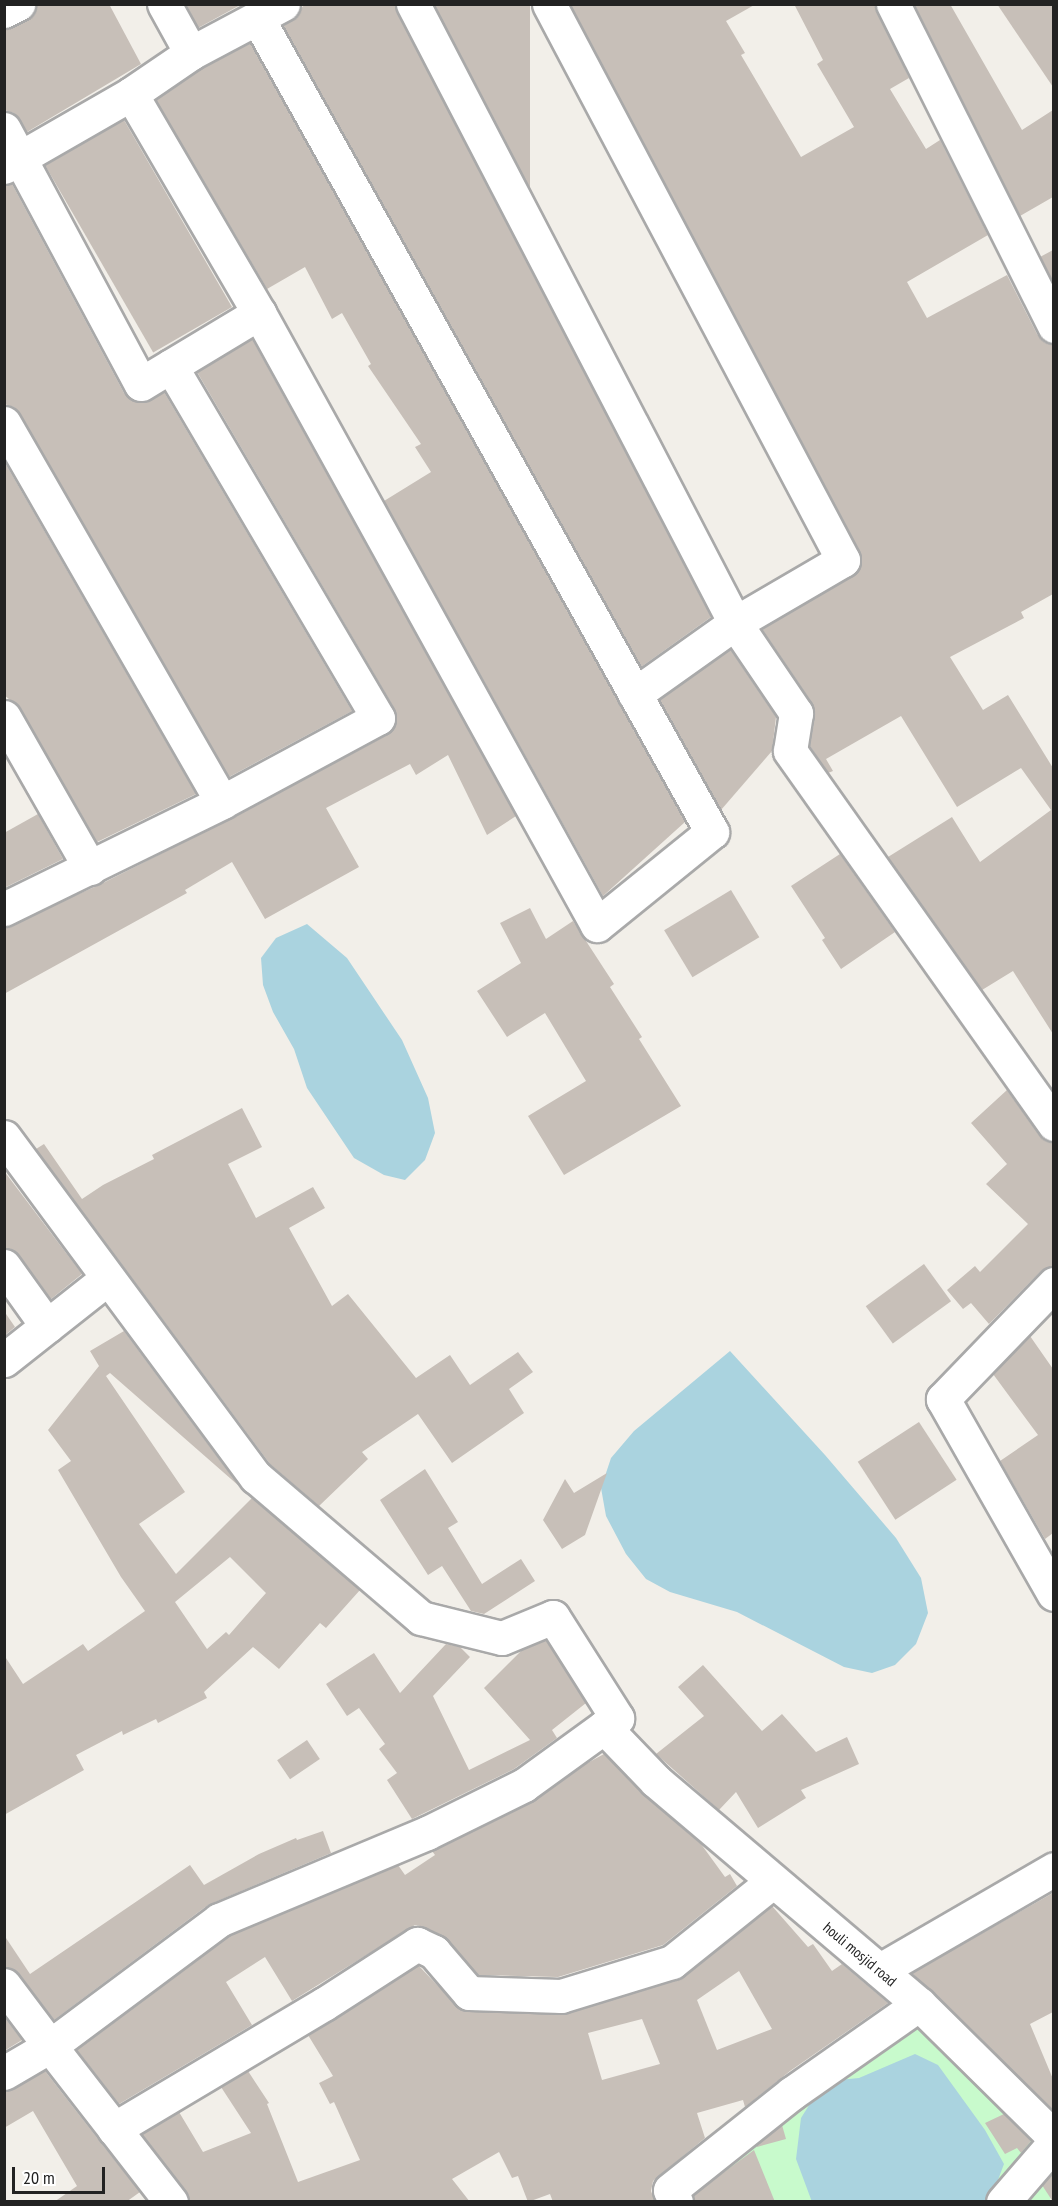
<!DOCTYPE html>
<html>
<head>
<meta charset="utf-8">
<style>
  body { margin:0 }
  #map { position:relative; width:1058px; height:2206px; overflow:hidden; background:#f2efe9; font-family:"PT Sans Narrow",sans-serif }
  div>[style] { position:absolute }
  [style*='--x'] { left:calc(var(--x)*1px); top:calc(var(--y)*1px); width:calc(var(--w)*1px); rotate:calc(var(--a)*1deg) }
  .park>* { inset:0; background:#c8facc }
  .water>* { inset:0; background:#aad3df }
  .building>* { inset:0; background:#c7bfb8; transform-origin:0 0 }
  .roads { filter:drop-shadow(2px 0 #a9a9a9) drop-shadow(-2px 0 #a9a9a9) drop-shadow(0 2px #a9a9a9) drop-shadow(0 -2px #a9a9a9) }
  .minor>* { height:33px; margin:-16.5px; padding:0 16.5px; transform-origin:16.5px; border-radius:16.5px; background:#fff }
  span { translate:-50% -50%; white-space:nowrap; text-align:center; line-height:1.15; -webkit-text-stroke:5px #fff; paint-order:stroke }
  .street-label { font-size:15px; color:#222 }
  .frame { position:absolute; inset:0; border:6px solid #222; pointer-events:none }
  .scale { position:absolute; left:12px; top:2167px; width:93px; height:27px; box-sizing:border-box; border:3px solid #222; border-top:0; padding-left:8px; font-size:18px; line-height:21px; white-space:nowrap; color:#222; -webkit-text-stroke:4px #fff; paint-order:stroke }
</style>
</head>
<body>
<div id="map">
  <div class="park">
    <div style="clip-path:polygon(895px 2022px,926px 2023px,987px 2073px,1053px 2167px,1050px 2201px,686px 2201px,710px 2138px,791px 2075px)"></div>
  </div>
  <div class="water">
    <div style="clip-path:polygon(307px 924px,347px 958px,402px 1040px,428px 1098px,435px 1133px,425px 1160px,405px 1180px,384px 1175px,354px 1158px,307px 1088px,294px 1049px,273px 1012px,263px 985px,261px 958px,276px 938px)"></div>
    <div style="clip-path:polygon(730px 1351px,825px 1455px,896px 1538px,921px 1578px,928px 1613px,916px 1644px,895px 1665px,872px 1673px,844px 1667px,737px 1612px,670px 1592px,646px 1579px,626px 1554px,606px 1516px,601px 1488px,611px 1458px,634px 1431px)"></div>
    <div style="clip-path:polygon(915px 2054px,938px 2065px,985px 2130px,1004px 2164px,990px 2201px,812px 2202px,796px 2159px,801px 2118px,818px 2091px,839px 2080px,859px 2078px)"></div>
  </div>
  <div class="building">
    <div style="clip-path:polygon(37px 4px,109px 4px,141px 64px,27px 132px,14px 113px,4px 110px,4px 29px,27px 20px,34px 14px)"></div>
    <div style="clip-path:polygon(186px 4px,242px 4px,198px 28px)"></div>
    <div style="clip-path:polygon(305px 4px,394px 4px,711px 617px,641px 667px,283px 25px,292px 20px)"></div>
    <div style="left:434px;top:4px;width:96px;height:669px"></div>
    <div style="clip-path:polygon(570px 4px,756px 4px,726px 21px,745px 53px,741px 55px,801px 157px,854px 127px,817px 64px,823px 60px,794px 4px,875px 4px,909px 78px,890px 89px,926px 149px,940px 140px,988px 235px,907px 282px,927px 318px,1007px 275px,1037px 334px,1044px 342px,1053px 345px,1053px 594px,1021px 612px,1024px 618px,950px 657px,983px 710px,1008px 695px,1053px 768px,1053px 1034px,1013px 971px,982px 990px,888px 857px,952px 817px,980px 862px,1051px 810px,1021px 768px,957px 807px,901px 716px,826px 759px,833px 771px,828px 773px,810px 746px,815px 716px,812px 703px,762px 629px,853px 576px,859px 569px,862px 560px,860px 552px)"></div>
    <div style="clip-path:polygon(914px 4px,950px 4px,1022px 130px,1053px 110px,1053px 197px,1020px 216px)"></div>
    <div style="clip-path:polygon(997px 4px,1053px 4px,1053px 87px)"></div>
    <div style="clip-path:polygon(250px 43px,685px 822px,603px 896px,384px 501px,431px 472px,415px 447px,421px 444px,368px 366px,371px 364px,342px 313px,332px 319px,305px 267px,267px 289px,156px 100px,201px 69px)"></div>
    <div style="left:124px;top:120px;width:216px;height:91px;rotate:60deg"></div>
    <div style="clip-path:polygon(12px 184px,124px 393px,132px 400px,142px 403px,164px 392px,352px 711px,229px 777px,20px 414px,14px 407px,4px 404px,4px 186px)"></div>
    <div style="clip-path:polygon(1053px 250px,1053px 283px,1040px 257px)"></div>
    <div style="clip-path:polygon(252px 339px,516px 816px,487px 835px,448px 755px,416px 775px,410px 764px,326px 808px,359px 867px,265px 919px,232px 862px,185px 890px,187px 893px,4px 994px,4px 927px,99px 885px,230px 819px,387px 735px,394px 727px,397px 717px,394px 708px,197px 372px)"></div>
    <div style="clip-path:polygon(4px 461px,196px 794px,97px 842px,20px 708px,4px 695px)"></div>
    <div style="clip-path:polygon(730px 649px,776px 717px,772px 751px,721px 810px,660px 700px)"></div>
    <div style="clip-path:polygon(38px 814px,63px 859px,4px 888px,4px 833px)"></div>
    <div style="clip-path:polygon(840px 854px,895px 932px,841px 969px,822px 940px,825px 938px,791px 886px)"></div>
    <div style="left:731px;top:890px;width:55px;height:78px;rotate:59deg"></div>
    <div style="clip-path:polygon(530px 908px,546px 939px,573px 921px,614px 984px,610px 987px,642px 1037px,639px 1039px,681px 1106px,564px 1175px,528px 1116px,586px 1081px,545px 1013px,507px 1037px,477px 991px,521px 963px,500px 923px)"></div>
    <div style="clip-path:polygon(1007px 1090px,1039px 1135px,1053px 1142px,1053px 1266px,1041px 1271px,989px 1324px,971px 1303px,963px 1309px,947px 1290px,975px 1266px,980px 1272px,1028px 1224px,986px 1184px,1007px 1164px,971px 1123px)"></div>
    <div style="clip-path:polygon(242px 1108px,262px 1147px,228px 1164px,256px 1218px,313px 1187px,325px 1208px,289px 1228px,332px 1306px,348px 1294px,416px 1378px,450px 1355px,470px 1385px,518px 1352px,533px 1372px,509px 1389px,524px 1413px,452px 1463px,418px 1414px,362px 1452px,368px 1459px,319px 1506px,270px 1464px,36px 1149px,44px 1144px,82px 1199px,103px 1185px,154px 1159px,152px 1155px)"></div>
    <div style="clip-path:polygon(4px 1171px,82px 1274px,51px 1299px,19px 1255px,4px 1248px)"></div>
    <div style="left:924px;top:1264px;width:46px;height:72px;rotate:54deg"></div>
    <div style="clip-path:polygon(4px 1311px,15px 1327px,4px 1336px)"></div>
    <div style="clip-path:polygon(evenodd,124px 1331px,239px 1486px,110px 1373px,106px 1376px,185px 1492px,139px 1524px,176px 1574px,252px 1498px,360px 1590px,326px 1628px,320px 1623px,279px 1669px,253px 1647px,204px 1692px,207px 1698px,158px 1723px,156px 1719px,123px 1735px,122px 1731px,76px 1755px,84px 1770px,4px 1815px,4px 1655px,23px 1684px,83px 1644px,88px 1651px,145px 1611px,121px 1577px,58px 1470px,71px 1461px,48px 1430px,99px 1366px,90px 1351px,124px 1331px,230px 1557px,266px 1593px,229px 1635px,226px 1632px,207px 1649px,175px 1602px,230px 1557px)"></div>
    <div style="clip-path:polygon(1030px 1336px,1053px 1369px,1053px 1533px,1045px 1539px,1000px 1461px,1038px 1435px,993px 1374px)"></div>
    <div style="left:919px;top:1422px;width:69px;height:73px;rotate:57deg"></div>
    <div style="clip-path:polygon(425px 1469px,458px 1522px,448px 1528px,482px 1584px,521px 1559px,535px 1581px,484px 1614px,471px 1611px,442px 1566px,428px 1575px,380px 1500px)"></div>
    <div style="clip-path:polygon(607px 1473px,585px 1535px,562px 1549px,543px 1520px,565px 1479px,574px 1493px)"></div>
    <div style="clip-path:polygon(546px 1640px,586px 1703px,552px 1730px,557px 1738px,514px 1769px,412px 1819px,387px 1780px,397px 1773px,379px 1749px,385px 1744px,359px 1708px,347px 1716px,326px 1684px,374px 1653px,400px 1693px,446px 1644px,460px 1647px,470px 1657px,433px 1696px,469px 1770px,530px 1740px,484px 1688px,523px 1649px)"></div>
    <div style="clip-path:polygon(703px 1665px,762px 1731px,782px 1714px,816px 1752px,847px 1737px,859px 1764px,801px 1790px,806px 1798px,758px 1828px,736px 1792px,719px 1810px,656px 1754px,704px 1716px,678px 1687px)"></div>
    <div style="left:307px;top:1740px;width:23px;height:36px;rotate:56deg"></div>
    <div style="clip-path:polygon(604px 1754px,644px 1795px,701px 1844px,725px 1877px,730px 1874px,737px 1886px,663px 1945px,558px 1977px,478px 1975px,448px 1940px,425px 1927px,415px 1925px,292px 2001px,265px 1957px,226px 1982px,252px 2025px,119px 2104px,77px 2050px,228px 1936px,398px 1865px,405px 1875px,435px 1855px,432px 1851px,532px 1802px,582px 1766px)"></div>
    <div style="clip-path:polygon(323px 1831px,331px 1853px,208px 1905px,54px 2020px,19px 1974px,4px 1967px,4px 1935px,30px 1974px,190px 1865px,204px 1885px,259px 1854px,296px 1838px,297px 1840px)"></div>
    <div style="clip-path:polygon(1053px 1893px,1053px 2012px,1030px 2024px,1053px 2079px,1053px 2110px,912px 1973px)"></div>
    <div style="clip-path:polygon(evenodd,772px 1906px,808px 1947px,813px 1944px,832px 1971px,842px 1964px,888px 2003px,790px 2071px,745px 2107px,743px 2100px,697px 2113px,705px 2138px,653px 2181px,651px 2191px,655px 2202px,553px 2202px,550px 2194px,528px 2202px,518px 2176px,512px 2178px,499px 2152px,452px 2179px,470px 2202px,189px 2202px,186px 2191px,142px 2134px,179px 2112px,203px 2152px,251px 2133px,221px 2087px,248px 2071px,269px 2103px,267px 2104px,298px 2182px,360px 2160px,334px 2102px,330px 2104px,319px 2083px,333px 2076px,308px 2035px,418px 1965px,461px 2010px,566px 2014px,678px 1980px,772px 1906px,739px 1971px,772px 2029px,717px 2050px,697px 2000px,739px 1971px,772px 1906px,642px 2019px,660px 2064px,602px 2080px,588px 2033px,642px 2019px)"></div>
    <div style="clip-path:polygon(4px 2017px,22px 2040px,4px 2051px)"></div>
    <div style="clip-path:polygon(45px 2071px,98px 2139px,140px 2192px,126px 2202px,54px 2202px,77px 2186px,33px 2111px,4px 2128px,4px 2092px)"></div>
    <div style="clip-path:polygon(1004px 2114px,1031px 2141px,1021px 2153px,1017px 2148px,1005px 2154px,985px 2123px)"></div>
    <div style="clip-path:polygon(782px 2125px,786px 2139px,757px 2147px,756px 2145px)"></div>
    <div style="clip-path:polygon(754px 2150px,775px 2202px,694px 2202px,693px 2195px)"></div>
    <div style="clip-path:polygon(1053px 2172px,1053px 2202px,1042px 2185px)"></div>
  </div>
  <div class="roads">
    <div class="minor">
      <div style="--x:164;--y:4;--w:56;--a:61.1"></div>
      <div style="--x:413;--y:4;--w:698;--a:62.52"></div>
      <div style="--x:735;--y:623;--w:109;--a:55.9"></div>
      <div style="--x:796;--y:713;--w:38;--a:99"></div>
      <div style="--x:790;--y:751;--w:457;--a:54.7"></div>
      <div style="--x:549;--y:4;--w:629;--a:62.13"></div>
      <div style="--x:843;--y:560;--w:125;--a:149.7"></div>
      <div style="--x:735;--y:623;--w:123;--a:144.6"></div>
      <div style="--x:893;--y:4;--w:360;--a:63.4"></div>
      <div style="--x:4;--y:11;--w:16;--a:-27"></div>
      <div style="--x:131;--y:94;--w:254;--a:59.7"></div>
      <div style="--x:4;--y:129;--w:289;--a:61.8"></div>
      <div style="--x:141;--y:384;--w:35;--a:-31"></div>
      <div style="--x:4;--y:167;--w:146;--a:-29.9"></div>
      <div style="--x:131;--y:94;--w:73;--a:-34.3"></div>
      <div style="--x:191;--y:53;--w:104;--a:-28"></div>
      <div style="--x:4;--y:423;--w:437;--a:60.1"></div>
      <div style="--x:222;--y:802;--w:177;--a:-28.3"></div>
      <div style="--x:378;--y:718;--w:408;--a:-120.5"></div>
      <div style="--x:171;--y:366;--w:103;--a:-31.1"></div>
      <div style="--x:259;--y:313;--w:699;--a:61.09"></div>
      <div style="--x:597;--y:925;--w:148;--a:-39"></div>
      <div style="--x:712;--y:832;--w:931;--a:-119.18"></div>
      <div style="--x:4;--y:717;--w:174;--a:60.3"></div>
      <div style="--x:4;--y:909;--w:243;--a:-26.1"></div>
      <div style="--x:4;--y:1137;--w:423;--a:53.5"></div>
      <div style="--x:256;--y:1477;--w:217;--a:40.5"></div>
      <div style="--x:421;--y:1618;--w:83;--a:13.9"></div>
      <div style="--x:502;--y:1638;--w:55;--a:-22.4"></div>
      <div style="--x:553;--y:1617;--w:120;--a:57.6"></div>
      <div style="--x:617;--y:1718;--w:16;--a:145"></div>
      <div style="--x:4;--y:1266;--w:74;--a:54.4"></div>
      <div style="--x:1054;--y:1284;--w:160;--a:134"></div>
      <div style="--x:943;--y:1399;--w:224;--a:60.4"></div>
      <div style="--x:4;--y:1360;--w:132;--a:-38.3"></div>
      <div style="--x:880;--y:1970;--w:201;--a:-30.1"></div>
      <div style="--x:4;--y:1985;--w:76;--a:53"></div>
      <div style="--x:50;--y:2046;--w:53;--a:149.6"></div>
      <div style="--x:114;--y:2129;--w:244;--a:-30.8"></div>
      <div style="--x:324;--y:2004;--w:111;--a:-32.8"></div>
      <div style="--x:417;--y:1944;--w:19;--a:25"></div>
      <div style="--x:434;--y:1952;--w:54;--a:49.5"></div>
      <div style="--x:469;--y:1993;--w:92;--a:1.9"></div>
      <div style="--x:561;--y:1996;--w:116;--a:-17"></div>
      <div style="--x:672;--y:1962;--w:129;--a:-38.7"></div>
      <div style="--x:171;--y:2202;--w:197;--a:-127.8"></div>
      <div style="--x:50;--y:2046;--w:211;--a:-36.7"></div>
      <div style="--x:219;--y:1920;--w:225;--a:-22.7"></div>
      <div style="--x:427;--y:1833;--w:108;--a:-26.3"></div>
      <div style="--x:524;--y:1785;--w:99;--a:-35.9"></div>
      <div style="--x:604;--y:1727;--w:75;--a:46.1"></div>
      <div style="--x:656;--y:1781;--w:345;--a:40.3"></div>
      <div style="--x:919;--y:2004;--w:190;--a:44.6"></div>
      <div style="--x:676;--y:2202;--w:13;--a:-117"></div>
      <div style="--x:670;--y:2190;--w:156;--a:-38.5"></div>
      <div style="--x:792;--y:2093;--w:155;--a:-35"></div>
      <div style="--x:1003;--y:2202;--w:78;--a:-49.2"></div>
    </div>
  </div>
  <div class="street-label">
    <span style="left:860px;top:1954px;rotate:40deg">houli mosjid road</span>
  </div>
  <div class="frame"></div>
  <div class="scale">20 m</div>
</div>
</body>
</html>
